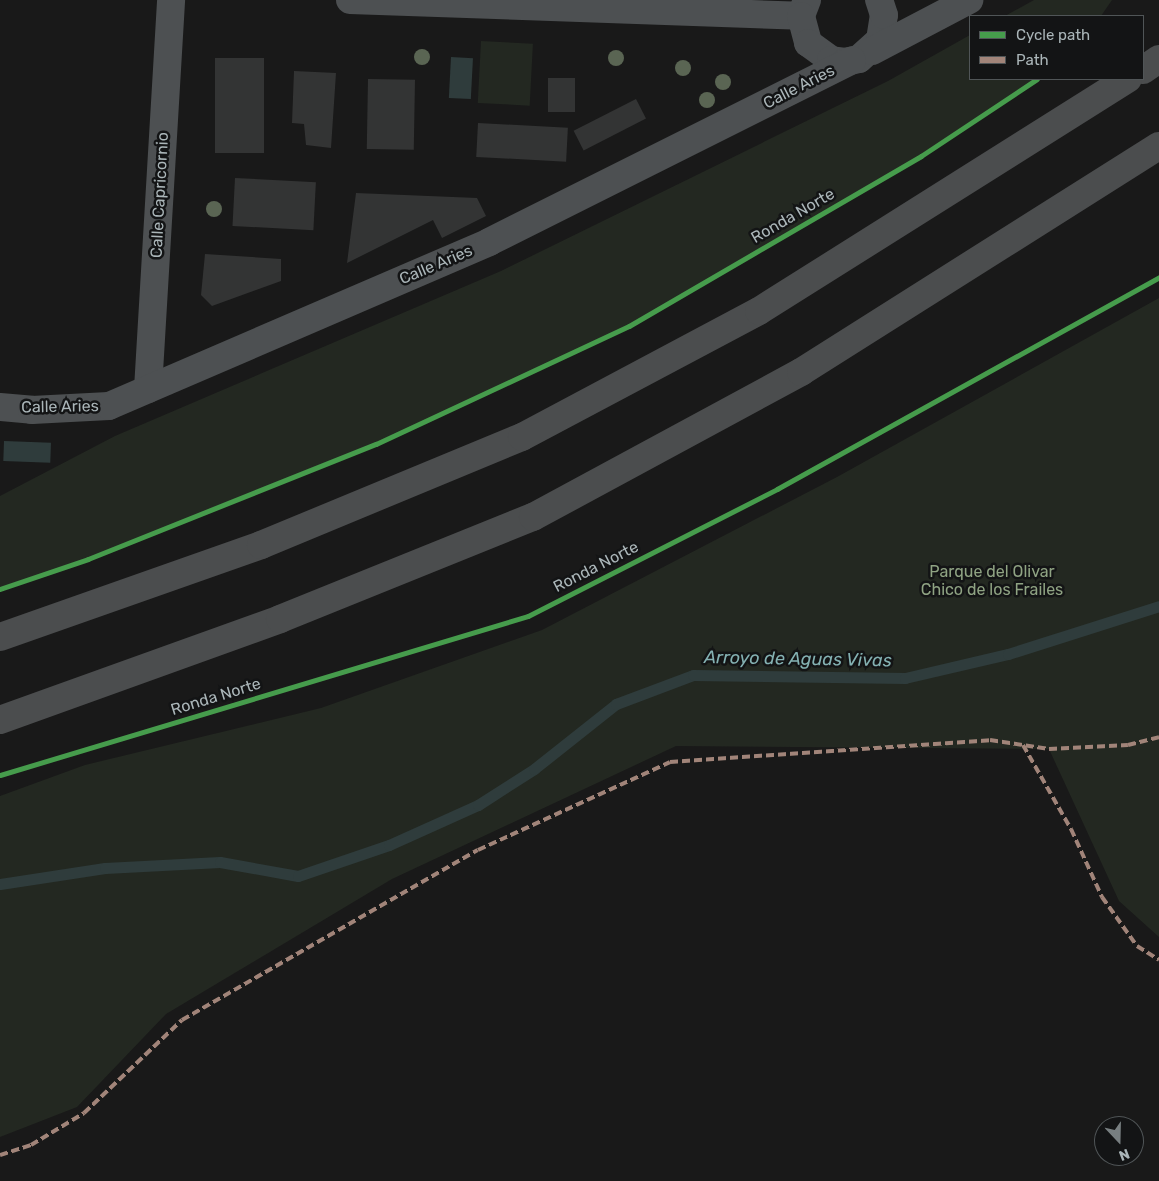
<!DOCTYPE html>
<html>
<head>
<meta charset="utf-8">
<style>
  body { margin:0 }
  #map { position:relative; width:1159px; height:1181px; overflow:hidden; background:#191919; font-family:Rubik,sans-serif }
  div>[style] { position:absolute }
  [style*='--x'] { left:calc(var(--x)*1px); top:calc(var(--y)*1px); width:calc(var(--w)*1px); rotate:calc(var(--a)*1deg) }
  .green>* { inset:0; background:#232821; transform-origin:0 0 }
  .water>* { inset:0; background:#2f3c3c; transform-origin:0 0 }
  .stream>* { height:11px; margin:-5.5px; padding:0 5.5px; transform-origin:5.5px; border-radius:5.5px; background:#2f3c3c }
  .building>* { inset:0; background:#333434; transform-origin:0 0 }
  .street>* { height:28px; margin:-14px; padding:0 14px; transform-origin:14px; border-radius:14px; background:#4d5052 }
  .highway>* { height:28px; margin:-14px; padding:0 14px; transform-origin:14px; border-radius:14px; background:#4b4d4e }
  .quiet>* { height:4px; margin-top:-2px; transform-origin:0; background:repeating-linear-gradient(90deg,#a18479 0 8px,transparent 0 12px) }
  .cycleway>* { height:5px; margin:-2.5px; padding:0 2.5px; transform-origin:2.5px; border-radius:2.5px; background:#469c4c }
  .trees>* { width:16px; height:16px; margin:-8px; border-radius:50%; background:#5a6553 }
  span { translate:-50% -50%; white-space:nowrap; text-align:center; line-height:1.15; -webkit-text-stroke:5px #131415; paint-order:stroke }
  .street-label { font-size:16px; color:#abb6b9 }
  .park-label { font-size:16px; color:#8fa383 }
  .water-label { font-size:18px; color:#84b1b2; font-style:italic }
  .legend { position:absolute; left:969px; top:15px; width:175px; height:65px; box-sizing:border-box; background:#131415; border:1px solid #505557; margin:0; padding:6px 9px; list-style:none; font-size:15px; color:#abb6b9 }
  .legend li { display:flex; align-items:center; gap:10px; height:25px }
  .legend b { width:25px; border:1px solid #505557 }
  .north { position:absolute; left:1094px; top:1116px; width:50px; height:50px; box-sizing:border-box; background:#131415; border:1px solid #505557; border-radius:50%; rotate:159deg; font-size:14px; font-weight:700; line-height:20px; text-align:center; color:#abb6b9 }
  .north::after { content:''; display:block; margin:auto; width:18px; height:22px; background:#787f81; clip-path:polygon(50% 0,100% 100%,50% 72%,0 100%) }
</style>
</head>
<body>
<div id="map">
  <div class="green">
    <div style="clip-path:polygon(1034px 0,1112px 0,1101px 16px,1005px 16px)"></div>
    <div style="clip-path:polygon(970px 35px,970px 79px,1037px 79px,921px 156px,629px 326px,376px 444px,88px 559px,0 589px,0 496px,115px 436px,501px 271px,888px 81px)"></div>
    <div style="left:481px;top:41px;width:52px;height:62px;rotate:3deg"></div>
    <div style="clip-path:polygon(1159px 298px,1159px 937px,1119px 901px,1049px 749px,676px 746px,392px 879px,166px 1014px,77px 1107px,0 1137px,0 796px,85px 765px,321px 708px,542px 630px,837px 477px)"></div>
  </div>
  <div class="water">
    <div style="left:451px;top:57px;width:22px;height:41px;rotate:3deg"></div>
    <div style="left:4px;top:441px;width:47px;height:20px;rotate:2deg"></div>
  </div>
  <div class="stream">
    <div style="--x:0;--y:884;--w:106;--a:-8.7"></div>
    <div style="--x:105;--y:868;--w:115;--a:-3"></div>
    <div style="--x:220;--y:862;--w:79;--a:10.2"></div>
    <div style="--x:298;--y:876;--w:96;--a:-18.8"></div>
    <div style="--x:389;--y:845;--w:98;--a:-24.2"></div>
    <div style="--x:478;--y:805;--w:67;--a:-32.7"></div>
    <div style="--x:534;--y:769;--w:105;--a:-38.4"></div>
    <div style="--x:616;--y:704;--w:82;--a:-20.6"></div>
    <div style="--x:693;--y:675;--w:212;--a:0.8"></div>
    <div style="--x:905;--y:678;--w:106;--a:-13.1"></div>
    <div style="--x:1008;--y:654;--w:158;--a:-17.6"></div>
  </div>
  <div class="building">
    <div style="left:215px;top:58px;width:49px;height:95px"></div>
    <div style="clip-path:polygon(294px 71px,336px 73px,331px 148px,306px 145px,304px 124px,292px 123px)"></div>
    <div style="left:548px;top:78px;width:27px;height:34px"></div>
    <div style="left:368px;top:79px;width:47px;height:70px;rotate:1deg"></div>
    <div style="left:636px;top:99px;width:22px;height:70px;rotate:63deg"></div>
    <div style="left:478px;top:123px;width:90px;height:34px;rotate:3deg"></div>
    <div style="left:235px;top:178px;width:81px;height:48px;rotate:3deg"></div>
    <div style="clip-path:polygon(356px 193px,477px 198px,486px 216px,442px 238px,433px 220px,347px 263px)"></div>
    <div style="clip-path:polygon(205px 254px,281px 259px,281px 281px,212px 306px,201px 295px)"></div>
  </div>
  <div class="street">
    <div style="--x:350;--y:0;--w:451;--a:2"></div>
    <div style="--x:807;--y:0;--w:17;--a:111"></div>
    <div style="--x:801;--y:16;--w:28;--a:75"></div>
    <div style="--x:808;--y:43;--w:29;--a:36"></div>
    <div style="--x:831;--y:60;--w:14;--a:8"></div>
    <div style="--x:845;--y:62;--w:14;--a:-12"></div>
    <div style="--x:859;--y:59;--w:28;--a:-42"></div>
    <div style="--x:880;--y:40;--w:25;--a:-81"></div>
    <div style="--x:884;--y:15;--w:16;--a:-108"></div>
    <div style="--x:872;--y:51;--w:110;--a:-27.7"></div>
    <div style="--x:148;--y:389;--w:390;--a:-86.6"></div>
    <div style="--x:0;--y:407;--w:32;--a:5"></div>
    <div style="--x:32;--y:410;--w:77;--a:-3"></div>
    <div style="--x:109;--y:406;--w:414;--a:-23.3"></div>
    <div style="--x:489;--y:242;--w:406;--a:-26.6"></div>
  </div>
  <div class="highway">
    <div style="--x:1143;--y:70;--w:19;--a:-35"></div>
    <div style="--x:0;--y:637;--w:277;--a:-19.4"></div>
    <div style="--x:261;--y:545;--w:282;--a:-22.5"></div>
    <div style="--x:522;--y:437;--w:268;--a:-28"></div>
    <div style="--x:759;--y:311;--w:436;--a:-32.2"></div>
    <div style="--x:0;--y:720;--w:298;--a:-19.8"></div>
    <div style="--x:280;--y:619;--w:273;--a:-22"></div>
    <div style="--x:533;--y:517;--w:305;--a:-28.4"></div>
    <div style="--x:801;--y:372;--w:423;--a:-32.3"></div>
  </div>
  <div class="quiet">
    <div style="--x:1023;--y:745;--w:97;--a:60.3"></div>
    <div style="--x:1071;--y:829;--w:75;--a:65.5"></div>
    <div style="--x:1102;--y:897;--w:60;--a:54.5"></div>
    <div style="--x:1137;--y:946;--w:26;--a:32"></div>
    <div style="--x:0;--y:1155;--w:33;--a:-18"></div>
    <div style="--x:31;--y:1145;--w:62;--a:-31.1"></div>
    <div style="--x:84;--y:1113;--w:135;--a:-43.5"></div>
    <div style="--x:182;--y:1020;--w:341;--a:-29.9"></div>
    <div style="--x:478;--y:850;--w:211;--a:-24.6"></div>
    <div style="--x:670;--y:762;--w:321;--a:-3.9"></div>
    <div style="--x:990;--y:740;--w:60;--a:8.7"></div>
    <div style="--x:1049;--y:749;--w:79;--a:-2.9"></div>
    <div style="--x:1128;--y:745;--w:32;--a:-14"></div>
  </div>
  <div class="cycleway">
    <div style="--x:0;--y:589;--w:93;--a:-18.8"></div>
    <div style="--x:88;--y:559;--w:310;--a:-21.8"></div>
    <div style="--x:376;--y:444;--w:279;--a:-25"></div>
    <div style="--x:629;--y:326;--w:338;--a:-30.2"></div>
    <div style="--x:921;--y:156;--w:139;--a:-33.6"></div>
    <div style="--x:0;--y:775;--w:551;--a:-16.76"></div>
    <div style="--x:528;--y:616;--w:280;--a:-27"></div>
    <div style="--x:777;--y:489;--w:437;--a:-29"></div>
  </div>
  <div class="trees">
    <div style="left:422px;top:57px"></div>
    <div style="left:616px;top:58px"></div>
    <div style="left:683px;top:68px"></div>
    <div style="left:723px;top:82px"></div>
    <div style="left:707px;top:100px"></div>
    <div style="left:214px;top:209px"></div>
  </div>
  <div class="street-label">
    <span style="left:799px;top:87px;rotate:-27deg">Calle Aries</span>
    <span style="left:160px;top:195px;rotate:-87deg">Calle Capricornio</span>
    <span style="left:793px;top:216px;rotate:-30deg">Ronda Norte</span>
    <span style="left:436px;top:265px;rotate:-23deg">Calle Aries</span>
    <span style="left:60px;top:407px;rotate:-1deg">Calle Aries</span>
    <span style="left:596px;top:567px;rotate:-27deg">Ronda Norte</span>
    <span style="left:216px;top:697px;rotate:-17deg">Ronda Norte</span>
  </div>
  <div class="park-label">
    <span style="left:992px;top:581px">Parque del Olivar<br>Chico de los Frailes</span>
  </div>
  <div class="water-label">
    <span style="left:798px;top:659px;rotate:1deg">Arroyo de Aguas Vivas</span>
  </div>
  <ul class="legend">
  <li><b style="height:6px;background:#469c4c"></b>Cycle path</li>
  <li><b style="height:6px;background:#a18479"></b>Path</li>
  </ul>
  <div class="north">N</div>
</div>
</body>
</html>
